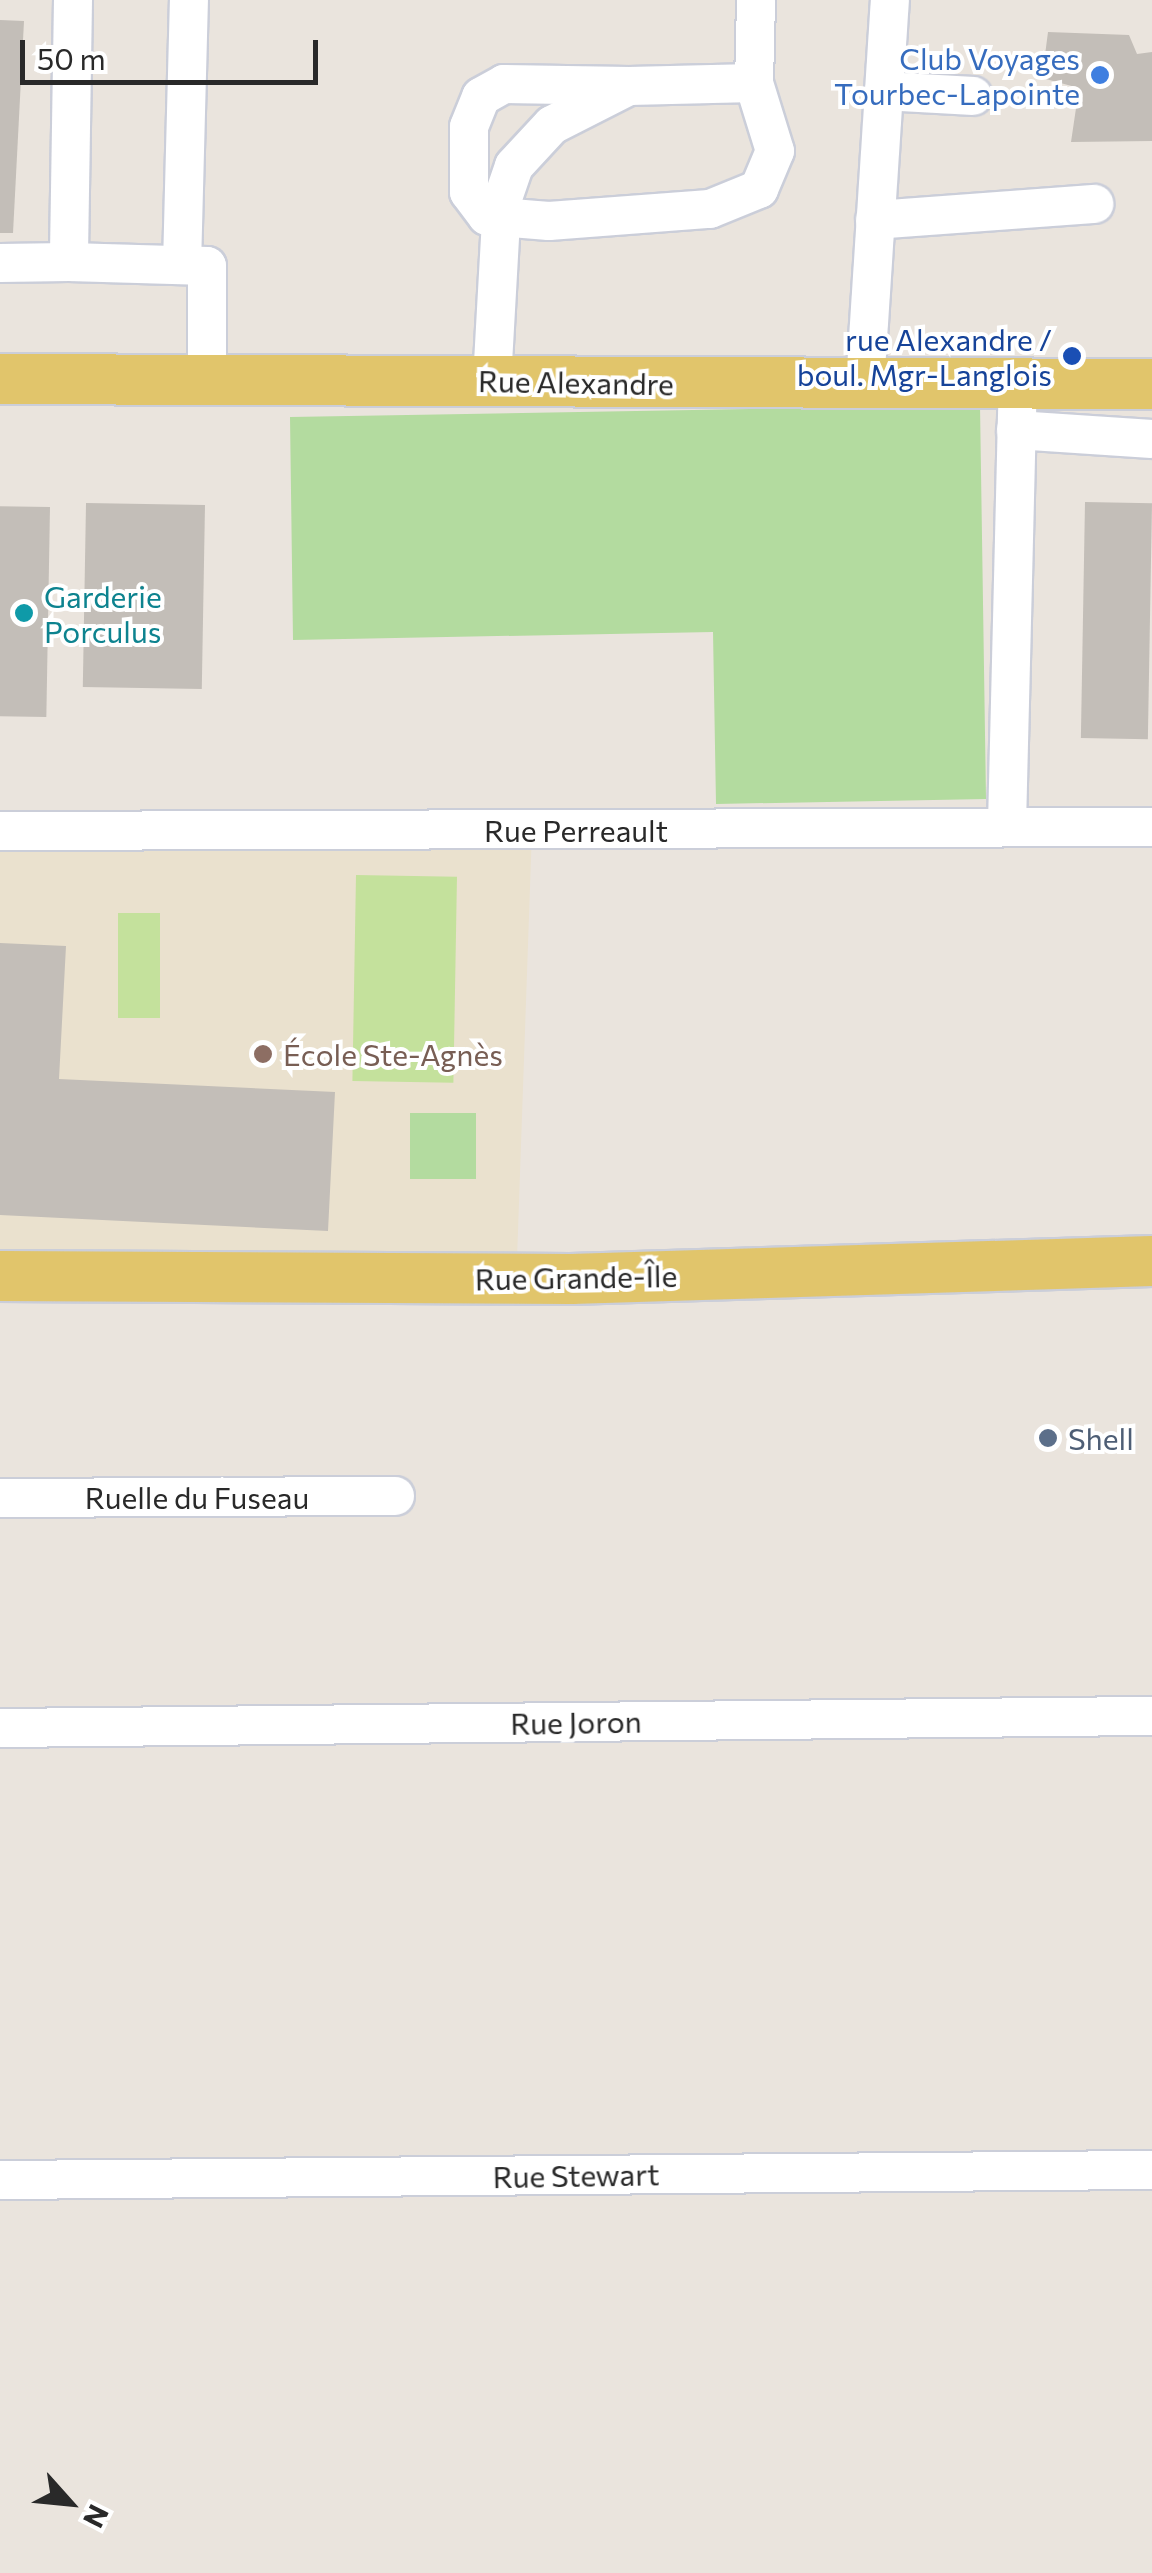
<!DOCTYPE html>
<html>
<head>
<meta charset="utf-8">
<style>
  body { margin:0 }
  #map { position:relative; width:1152px; height:2573px; overflow:hidden; background:#eae4dd; font-family:Commissioner,sans-serif }
  div>[style] { position:absolute }
  [style*='--x'] { left:calc(var(--x)*1px); top:calc(var(--y)*1px); width:calc(var(--w)*1px); rotate:calc(var(--a)*1deg) }
  .education>* { inset:0; background:#eae1ce; transform-origin:0 0 }
  .green>* { inset:0; background:#b3db9f; transform-origin:0 0 }
  .pitch>* { inset:0; background:#c4e19c; transform-origin:0 0 }
  .building>* { inset:0; background:#c3beb8; transform-origin:0 0 }
  .roads { filter:drop-shadow(2px 0 #cbced9) drop-shadow(-2px 0 #cbced9) drop-shadow(0 2px #cbced9) drop-shadow(0 -2px #cbced9) }
  .minor>* { height:38px; margin:-19px; padding:0 19px; transform-origin:19px; border-radius:19px; background:#fff }
  .major>* { height:50px; margin:-25px; padding:0 25px; transform-origin:25px; border-radius:25px; background:#e1c56b }
  .dots>* { width:28px; height:28px; translate:-50% -50%; box-sizing:border-box; border:5px solid #fff; border-radius:50% }
  span { translate:-50% -50%; white-space:nowrap; text-align:center; line-height:1.15; -webkit-text-stroke:8px #fff; paint-order:stroke }
  .shop-label { font-size:30px; color:#366cbe }
  .right { translate:-100% -50%; text-align:right }
  .transit-label { font-size:30px; color:#164399 }
  .street-label { font-size:30px; color:#292929 }
  .culture-label { font-size:30px; color:#0d838f }
  .left { translate:0 -50%; text-align:left }
  .education-label { font-size:30px; color:#785e54 }
  .service-label { font-size:30px; color:#4e5e75 }
  .north { position:absolute; left:20px; top:2453px; width:100px; height:100px; -webkit-text-stroke:8px #fff; paint-order:stroke; rotate:117deg; font-size:28px; font-weight:700; line-height:40px; text-align:center; color:#292929 }
  .north::after { content:''; display:block; margin:auto; width:35px; height:45px; background:#292929; clip-path:polygon(50% 0,100% 100%,50% 72%,0 100%) }
  .scale { position:absolute; left:20px; top:40px; width:298px; height:45px; box-sizing:border-box; border:5px solid #292929; border-top:0; padding-left:12px; font-size:30px; line-height:35px; white-space:nowrap; color:#292929; -webkit-text-stroke:8px #fff; paint-order:stroke }
</style>
</head>
<body>
<div id="map">
  <div class="education">
    <div style="left:532px;top:830px;width:449px;height:532px;rotate:92deg"></div>
  </div>
  <div class="green">
    <div style="clip-path:polygon(980px 405px,986px 799px,716px 804px,713px 632px,293px 640px,290px 417px)"></div>
    <div style="left:410px;top:1113px;width:66px;height:66px"></div>
  </div>
  <div class="pitch">
    <div style="left:356px;top:875px;width:101px;height:206px;rotate:1deg"></div>
    <div style="left:118px;top:913px;width:42px;height:105px"></div>
  </div>
  <div class="building">
    <div style="clip-path:polygon(0 20px,24px 21px,13px 233px,0 233px)"></div>
    <div style="clip-path:polygon(1048px 32px,1129px 35px,1137px 54px,1152px 52px,1152px 141px,1071px 142px,1079px 88px,1042px 78px)"></div>
    <div style="left:1085px;top:502px;width:67px;height:236px;rotate:1deg"></div>
    <div style="left:205px;top:505px;width:184px;height:119px;rotate:91deg"></div>
    <div style="left:50px;top:507px;width:210px;height:50px;rotate:91deg"></div>
    <div style="clip-path:polygon(0 943px,66px 946px,59px 1079px,335px 1092px,328px 1231px,0 1215px)"></div>
  </div>
  <div class="roads">
    <div class="minor">
      <div style="--x:73;--y:0;--w:262;--a:90.9"></div>
      <div style="--x:69;--y:262;--w:138;--a:1.7"></div>
      <div style="--x:207;--y:266;--w:112;--a:90"></div>
      <div style="--x:629;--y:86;--w:125;--a:-179.1"></div>
      <div style="--x:504;--y:84;--w:26;--a:151"></div>
      <div style="--x:481;--y:97;--w:32;--a:112"></div>
      <div style="--x:469;--y:127;--w:65;--a:90"></div>
      <div style="--x:469;--y:192;--w:30;--a:53"></div>
      <div style="--x:487;--y:216;--w:62;--a:4.6"></div>
      <div style="--x:549;--y:221;--w:161;--a:-4.3"></div>
      <div style="--x:710;--y:209;--w:53;--a:-22.2"></div>
      <div style="--x:759;--y:189;--w:41;--a:-67.2"></div>
      <div style="--x:775;--y:151;--w:71;--a:-107.2"></div>
      <div style="--x:754;--y:83;--w:83;--a:-88.6"></div>
      <div style="--x:884;--y:91;--w:89;--a:3.2"></div>
      <div style="--x:875;--y:220;--w:220;--a:-4.2"></div>
      <div style="--x:0;--y:263;--w:69;--a:-0.8"></div>
      <div style="--x:182;--y:265;--w:265;--a:-88.5"></div>
      <div style="--x:492;--y:381;--w:180;--a:-86.8"></div>
      <div style="--x:502;--y:201;--w:37;--a:-71"></div>
      <div style="--x:514;--y:166;--w:56;--a:-47.2"></div>
      <div style="--x:552;--y:125;--w:86;--a:-26.9"></div>
      <div style="--x:629;--y:86;--w:125;--a:-1.4"></div>
      <div style="--x:865;--y:385;--w:386;--a:-86.3"></div>
      <div style="--x:1016;--y:430;--w:136;--a:3.8"></div>
      <div style="--x:1007;--y:825;--w:440;--a:-88.6"></div>
      <div style="--x:0;--y:831;--w:1152;--a:-0.2"></div>
      <div style="--x:0;--y:1498;--w:395;--a:-0.3"></div>
      <div style="--x:0;--y:1728;--w:1152;--a:-0.6"></div>
      <div style="--x:0;--y:2180;--w:1152;--a:-0.5"></div>
    </div>
    <div class="major">
      <div style="--x:0;--y:379;--w:1152;--a:0.25"></div>
      <div style="--x:0;--y:1276;--w:571;--a:0.3"></div>
      <div style="--x:571;--y:1279;--w:581;--a:-1.77"></div>
    </div>
  </div>
  <div class="dots">
    <div style="left:1100px;top:75px;background:#3f7fe0"></div>
    <div style="left:1072px;top:356px;background:#1a4fb4"></div>
    <div style="left:24px;top:613px;background:#0f9aa8"></div>
    <div style="left:263px;top:1054px;background:#8d6e63"></div>
    <div style="left:1048px;top:1438px;background:#5c6f8a"></div>
  </div>
  <div class="shop-label">
    <span class="right" style="left:1080px;top:75px">Club Voyages<br>Tourbec-Lapointe</span>
  </div>
  <div class="transit-label">
    <span class="right" style="left:1052px;top:356px">rue Alexandre /<br>boul. Mgr-Langlois</span>
  </div>
  <div class="street-label">
    <span style="left:576px;top:382px;rotate:1deg">Rue Alexandre</span>
    <span style="left:576px;top:830px">Rue Perreault</span>
    <span style="left:576px;top:1277px;rotate:-1deg">Rue Grande-Île</span>
    <span style="left:197px;top:1497px">Ruelle du Fuseau</span>
    <span style="left:576px;top:1722px;rotate:-1deg">Rue Joron</span>
    <span style="left:576px;top:2175px;rotate:-1deg">Rue Stewart</span>
  </div>
  <div class="culture-label">
    <span class="left" style="left:44px;top:613px">Garderie<br>Porculus</span>
  </div>
  <div class="education-label">
    <span class="left" style="left:283px;top:1054px">École Ste-Agnès</span>
  </div>
  <div class="service-label">
    <span class="left" style="left:1068px;top:1438px">Shell</span>
  </div>
  <div class="north">N</div>
  <div class="scale">50 m</div>
</div>
</body>
</html>
